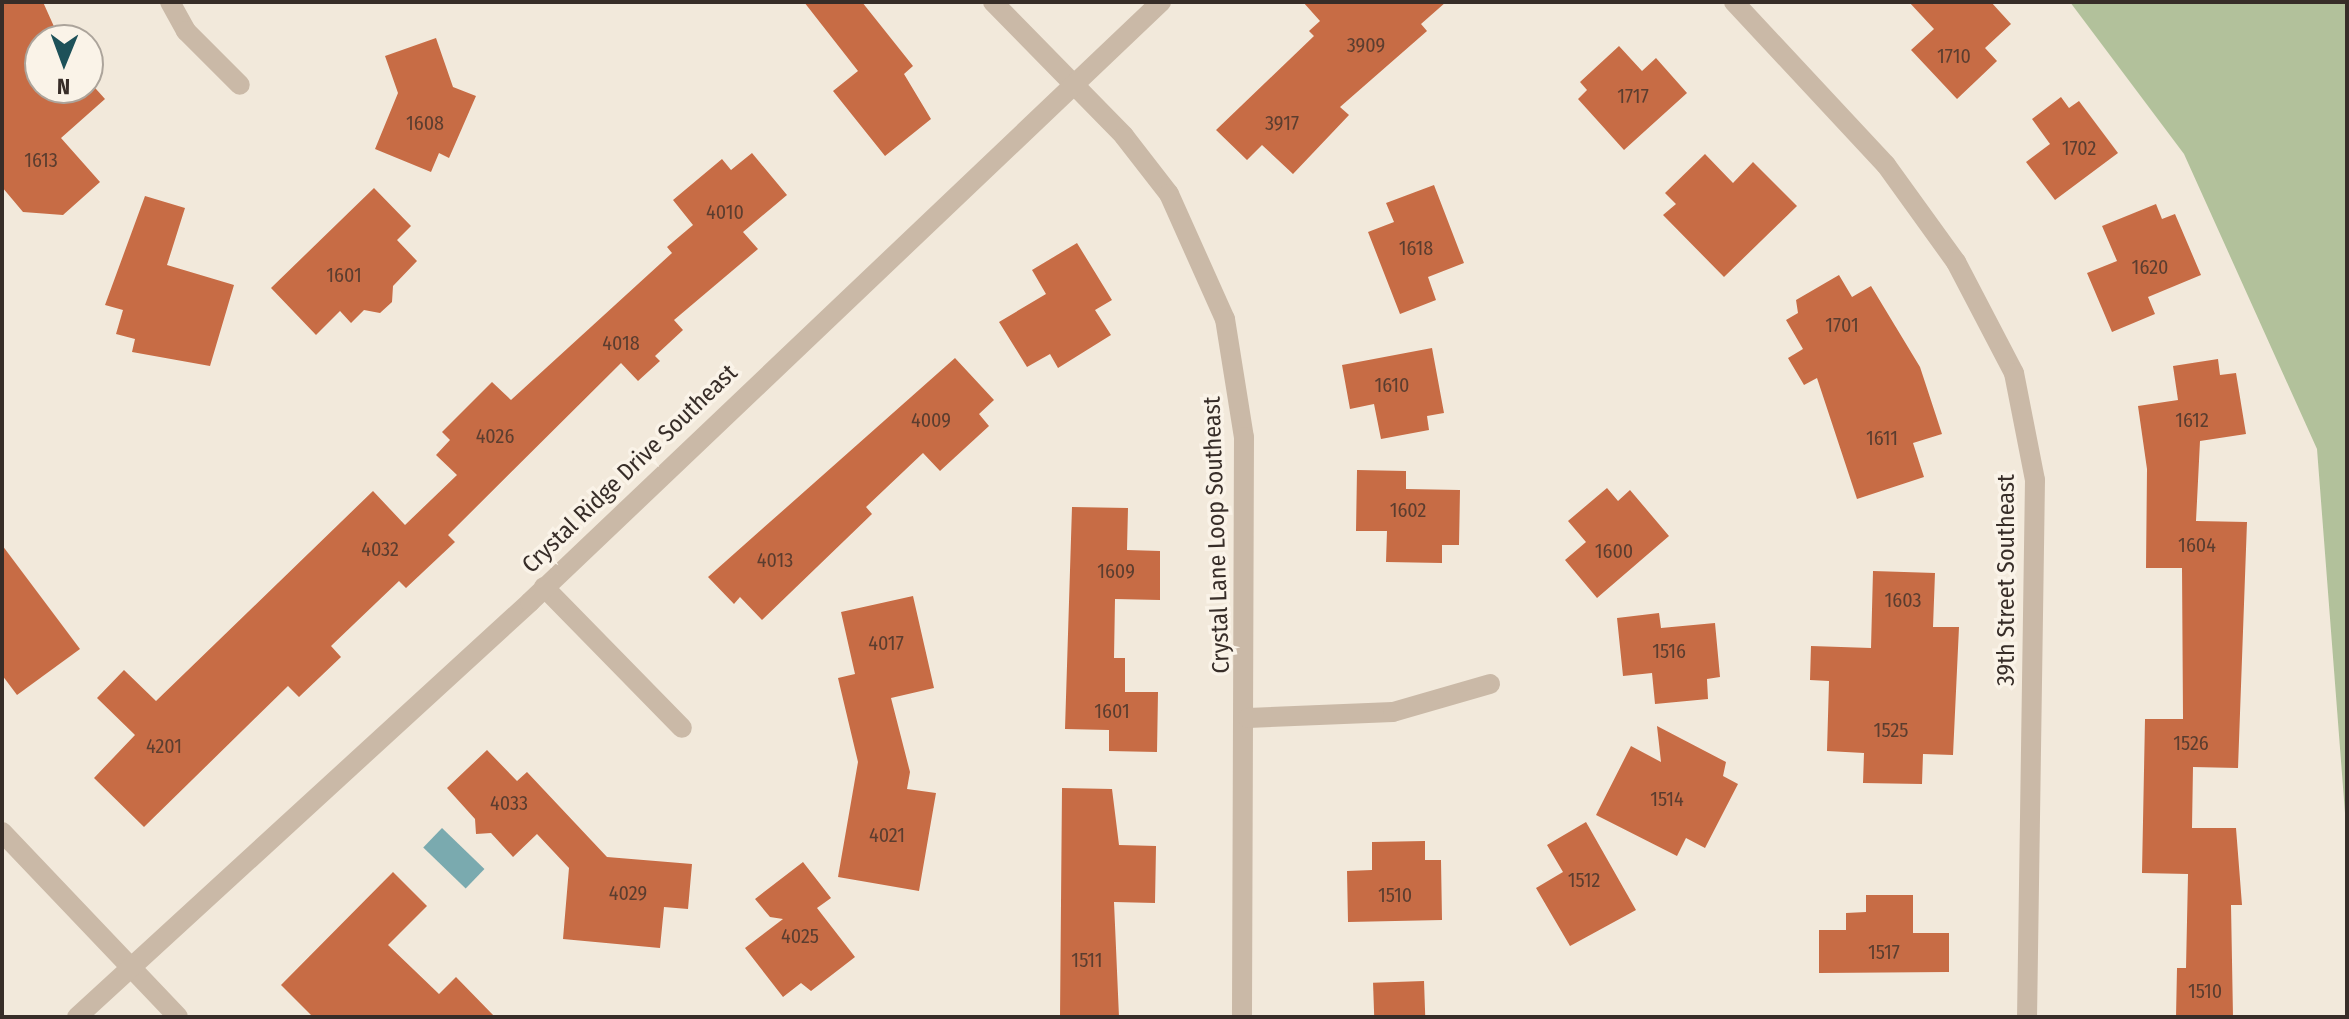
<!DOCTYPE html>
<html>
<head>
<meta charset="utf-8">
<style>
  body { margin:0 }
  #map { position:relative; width:2349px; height:1019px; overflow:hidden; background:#f2e9db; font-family:"Fira Sans Condensed",sans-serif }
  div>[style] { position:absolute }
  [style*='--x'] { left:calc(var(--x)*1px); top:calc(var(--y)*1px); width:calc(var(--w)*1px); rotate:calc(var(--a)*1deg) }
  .green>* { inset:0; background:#b2c19b }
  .water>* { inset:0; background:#7aaaaf; transform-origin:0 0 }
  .building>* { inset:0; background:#c76c45; transform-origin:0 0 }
  .street>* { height:20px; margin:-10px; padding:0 10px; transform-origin:10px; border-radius:10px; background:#cab9a7 }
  span { translate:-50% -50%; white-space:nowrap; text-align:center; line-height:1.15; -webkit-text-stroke:7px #faf3e8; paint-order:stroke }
  .number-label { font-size:20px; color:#5b3d2f }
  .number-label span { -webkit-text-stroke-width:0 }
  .street-label { font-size:24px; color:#372d28 }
  .frame { position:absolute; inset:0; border:4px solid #372d28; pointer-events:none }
  .north { position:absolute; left:24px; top:24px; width:80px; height:80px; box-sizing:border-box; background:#faf3e8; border:2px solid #aca49b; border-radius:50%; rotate:181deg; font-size:22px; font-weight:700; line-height:32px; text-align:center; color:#372d28 }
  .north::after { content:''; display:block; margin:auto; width:28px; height:36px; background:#1d5159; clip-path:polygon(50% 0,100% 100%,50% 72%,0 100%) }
</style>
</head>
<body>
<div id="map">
  <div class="green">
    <div style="clip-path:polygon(2070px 2px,2347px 2px,2347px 839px,2317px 449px,2184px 154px)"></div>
  </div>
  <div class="water">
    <div style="left:442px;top:828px;width:59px;height:27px;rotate:44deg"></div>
  </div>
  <div class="building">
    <div style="clip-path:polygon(2px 2px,43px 2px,60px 40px,40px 40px,40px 88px,88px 88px,88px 80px,105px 99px,61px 138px,100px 182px,63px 215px,23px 212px,2px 187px)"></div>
    <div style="clip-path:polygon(804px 2px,862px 2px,913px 66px,904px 74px,931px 119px,885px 156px,833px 91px,858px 71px)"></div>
    <div style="clip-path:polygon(1303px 2px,1446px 2px,1421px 24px,1427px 31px,1340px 107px,1349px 115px,1293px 174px,1262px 145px,1247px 160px,1216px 130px,1314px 36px,1309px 31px,1320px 21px)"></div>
    <div style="clip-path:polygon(1909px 2px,1991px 2px,2011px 24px,1985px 48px,1997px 61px,1957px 99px,1911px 50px,1934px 29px)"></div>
    <div style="clip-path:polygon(436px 38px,453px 87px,476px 96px,449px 158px,439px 153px,431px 172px,375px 149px,398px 93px,385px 56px)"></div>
    <div style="clip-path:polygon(1619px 46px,1642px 71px,1656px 58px,1687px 93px,1624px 150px,1578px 99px,1587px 90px,1580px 82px)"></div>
    <div style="clip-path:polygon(2061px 97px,2069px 108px,2079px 101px,2118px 153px,2055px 200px,2026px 162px,2050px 144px,2032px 119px)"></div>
    <div style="clip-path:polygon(752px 153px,787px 195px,743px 232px,758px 249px,674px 320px,683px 330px,655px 356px,660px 361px,638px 381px,621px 363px,448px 535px,455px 542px,406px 588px,399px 581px,331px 646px,341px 657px,299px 697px,288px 686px,144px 827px,94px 778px,135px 735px,97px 698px,124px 670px,156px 701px,373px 491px,405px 525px,457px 475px,436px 455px,450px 440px,442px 432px,492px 382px,511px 400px,672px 253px,667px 247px,693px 225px,673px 200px,722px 159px,731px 170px)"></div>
    <div style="clip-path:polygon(1705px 154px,1733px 183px,1753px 162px,1797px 206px,1724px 277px,1663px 215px,1676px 204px,1665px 193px)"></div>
    <div style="clip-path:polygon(1434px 185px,1464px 263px,1428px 277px,1436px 300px,1400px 314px,1368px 232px,1394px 222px,1386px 203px)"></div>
    <div style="clip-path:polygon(374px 188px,411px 226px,397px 240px,417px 261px,393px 286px,392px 302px,380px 313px,364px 310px,351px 323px,340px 311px,316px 335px,271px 288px)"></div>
    <div style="clip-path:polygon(145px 196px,185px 208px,167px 265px,234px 285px,210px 366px,132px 352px,135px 339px,116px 334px,123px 310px,105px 305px)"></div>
    <div style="clip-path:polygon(2156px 204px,2162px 219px,2175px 214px,2201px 275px,2148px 297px,2155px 314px,2112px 332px,2087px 273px,2117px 261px,2102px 226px)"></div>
    <div style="clip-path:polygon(1077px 243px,1112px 300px,1095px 310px,1111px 335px,1058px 368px,1050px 354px,1027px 367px,999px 322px,1046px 294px,1032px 270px)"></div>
    <div style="clip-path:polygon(1839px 275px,1852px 297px,1871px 286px,1920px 367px,1942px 434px,1913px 443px,1924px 477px,1857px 499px,1817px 378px,1804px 385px,1788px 358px,1803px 349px,1786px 320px,1798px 313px,1796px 300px)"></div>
    <div style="clip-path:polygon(1432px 348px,1444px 413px,1427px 416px,1429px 430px,1381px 439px,1374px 404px,1350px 409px,1342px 365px)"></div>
    <div style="clip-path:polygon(955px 358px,994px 400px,979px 414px,989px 426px,940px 471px,923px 453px,866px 507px,872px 514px,762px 620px,740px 597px,734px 604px,708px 577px)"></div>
    <div style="clip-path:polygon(2218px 359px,2220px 375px,2236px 373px,2246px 434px,2200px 441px,2196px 521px,2247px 522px,2238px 768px,2193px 767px,2192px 828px,2236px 828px,2242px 905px,2231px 905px,2233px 1017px,2176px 1017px,2177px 968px,2186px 968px,2188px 874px,2142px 873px,2145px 719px,2183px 719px,2182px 568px,2146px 568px,2147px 469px,2138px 406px,2178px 400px,2173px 366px)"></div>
    <div style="clip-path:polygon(1357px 470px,1406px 471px,1406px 489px,1460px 490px,1459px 545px,1442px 545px,1442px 563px,1386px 562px,1387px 531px,1356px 531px)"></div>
    <div style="clip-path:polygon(1607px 488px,1618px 501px,1630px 490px,1669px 536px,1597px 598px,1565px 560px,1586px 542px,1568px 521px)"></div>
    <div style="clip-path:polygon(1072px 507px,1128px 508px,1127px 550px,1160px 551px,1160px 600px,1115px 599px,1114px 658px,1125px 658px,1125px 692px,1158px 692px,1157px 752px,1109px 751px,1109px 730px,1065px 729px)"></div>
    <div style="clip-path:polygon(2px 545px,80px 649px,17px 695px,2px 675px)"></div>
    <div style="clip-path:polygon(1873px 571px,1935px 573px,1933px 627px,1959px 627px,1953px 755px,1923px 754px,1922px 784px,1863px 783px,1864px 753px,1827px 751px,1829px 681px,1810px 680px,1811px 646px,1871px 648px)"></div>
    <div style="clip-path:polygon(913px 596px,934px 688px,891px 698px,910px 772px,907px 789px,936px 793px,919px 891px,838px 877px,858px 762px,838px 678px,855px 674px,841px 612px)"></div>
    <div style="clip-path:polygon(1659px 613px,1661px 628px,1715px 623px,1720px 677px,1707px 679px,1708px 699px,1655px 704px,1652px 673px,1623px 676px,1617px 618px)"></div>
    <div style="clip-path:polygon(1657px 726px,1726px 762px,1723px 776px,1738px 784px,1705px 848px,1686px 838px,1677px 856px,1596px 815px,1631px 746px,1661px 762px)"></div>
    <div style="clip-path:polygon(487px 750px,517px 781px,527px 772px,607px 857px,692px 864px,688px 909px,664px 907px,660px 948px,563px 939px,569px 868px,537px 834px,513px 857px,491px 833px,476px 834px,475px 819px,447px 788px)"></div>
    <div style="clip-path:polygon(1062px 788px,1112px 789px,1119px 845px,1156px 846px,1155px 903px,1114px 902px,1119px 1017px,1060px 1017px)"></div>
    <div style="clip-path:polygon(1586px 822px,1636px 910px,1570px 946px,1536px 888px,1563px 872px,1547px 845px)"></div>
    <div style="clip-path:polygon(1425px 841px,1425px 860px,1441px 860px,1442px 920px,1348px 922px,1347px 871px,1372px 870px,1372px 842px)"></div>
    <div style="clip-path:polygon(803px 862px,831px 898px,817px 908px,855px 957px,811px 991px,801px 983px,783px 997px,745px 948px,783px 919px,770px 917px,755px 899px)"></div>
    <div style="clip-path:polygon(393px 872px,427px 906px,388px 945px,439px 994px,456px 977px,495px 1017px,313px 1017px,281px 985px)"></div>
    <div style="clip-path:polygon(1866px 895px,1913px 895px,1913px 933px,1949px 933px,1949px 972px,1819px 973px,1819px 930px,1846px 930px,1846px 913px,1866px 912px)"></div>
    <div style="left:1424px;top:981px;width:36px;height:51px;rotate:88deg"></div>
  </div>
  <div class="street">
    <div style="--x:170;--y:2;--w:33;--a:61"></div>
    <div style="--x:186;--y:31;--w:76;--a:45"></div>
    <div style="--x:993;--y:2;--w:187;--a:45.6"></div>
    <div style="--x:1124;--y:136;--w:73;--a:52.2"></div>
    <div style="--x:1169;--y:194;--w:137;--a:65.9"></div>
    <div style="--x:1225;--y:319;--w:120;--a:80.9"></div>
    <div style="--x:1244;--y:437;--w:580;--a:90.2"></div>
    <div style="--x:1734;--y:2;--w:223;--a:47"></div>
    <div style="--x:1886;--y:165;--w:120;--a:54.2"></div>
    <div style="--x:1956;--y:262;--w:125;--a:62.4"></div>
    <div style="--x:2014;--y:373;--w:109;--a:78.9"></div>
    <div style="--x:2035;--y:480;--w:537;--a:90.85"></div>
    <div style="--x:544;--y:587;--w:197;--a:45.6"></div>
    <div style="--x:1248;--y:718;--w:145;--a:-2.4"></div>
    <div style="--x:1393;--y:712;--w:101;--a:-16.1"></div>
    <div style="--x:2;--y:832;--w:255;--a:46.4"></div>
    <div style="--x:77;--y:1017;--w:614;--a:-42.49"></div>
    <div style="--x:530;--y:602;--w:871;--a:-43.56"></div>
  </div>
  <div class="number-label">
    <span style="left:1366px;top:45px">3909</span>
    <span style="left:1954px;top:56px">1710</span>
    <span style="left:1633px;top:96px">1717</span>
    <span style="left:425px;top:123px">1608</span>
    <span style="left:1282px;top:123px">3917</span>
    <span style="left:2079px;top:148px">1702</span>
    <span style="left:41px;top:160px">1613</span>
    <span style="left:725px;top:212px">4010</span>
    <span style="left:1416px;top:248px">1618</span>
    <span style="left:2150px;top:267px">1620</span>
    <span style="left:344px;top:275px">1601</span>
    <span style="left:1842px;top:325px">1701</span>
    <span style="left:621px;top:343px">4018</span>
    <span style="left:1392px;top:385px">1610</span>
    <span style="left:931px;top:420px">4009</span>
    <span style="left:2192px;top:420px">1612</span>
    <span style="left:495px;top:436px">4026</span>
    <span style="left:1882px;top:438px">1611</span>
    <span style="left:1408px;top:510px">1602</span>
    <span style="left:2197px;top:545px">1604</span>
    <span style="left:380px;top:549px">4032</span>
    <span style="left:1614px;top:551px">1600</span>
    <span style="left:775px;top:560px">4013</span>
    <span style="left:1116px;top:571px">1609</span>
    <span style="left:1903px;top:600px">1603</span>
    <span style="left:886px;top:643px">4017</span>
    <span style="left:1669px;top:651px">1516</span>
    <span style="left:1112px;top:711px">1601</span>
    <span style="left:1891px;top:730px">1525</span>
    <span style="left:2191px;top:743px">1526</span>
    <span style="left:164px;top:746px">4201</span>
    <span style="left:1667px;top:799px">1514</span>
    <span style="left:509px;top:803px">4033</span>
    <span style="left:887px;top:835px">4021</span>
    <span style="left:1584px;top:880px">1512</span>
    <span style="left:628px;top:893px">4029</span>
    <span style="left:1395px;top:895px">1510</span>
    <span style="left:800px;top:936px">4025</span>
    <span style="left:1884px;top:952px">1517</span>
    <span style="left:1087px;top:960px">1511</span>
    <span style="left:2205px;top:991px">1510</span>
  </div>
  <div class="street-label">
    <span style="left:630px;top:469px;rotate:-44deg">Crystal Ridge Drive Southeast</span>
    <span style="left:1217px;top:535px;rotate:-92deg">Crystal Lane Loop Southeast</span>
    <span style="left:2007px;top:580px;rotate:-90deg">39th Street Southeast</span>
  </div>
  <div class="frame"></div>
  <div class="north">N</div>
</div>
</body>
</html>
